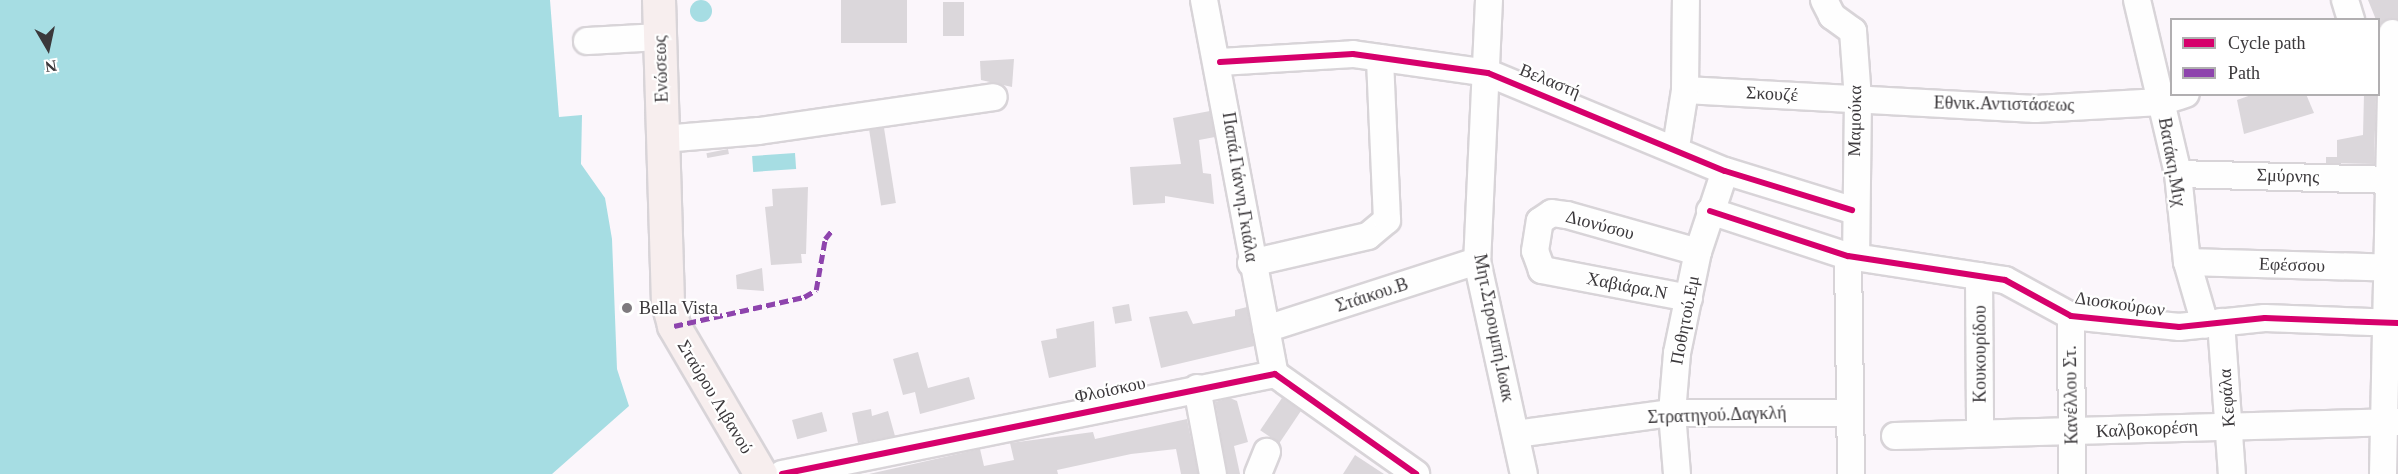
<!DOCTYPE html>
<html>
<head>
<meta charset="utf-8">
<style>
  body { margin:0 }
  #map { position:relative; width:2398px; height:474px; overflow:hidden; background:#fbf6fb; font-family:"Times New Roman",serif }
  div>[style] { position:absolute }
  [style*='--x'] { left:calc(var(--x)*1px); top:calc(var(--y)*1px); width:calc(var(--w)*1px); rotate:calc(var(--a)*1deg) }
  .water>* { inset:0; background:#a6dde3; transform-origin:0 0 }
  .round { border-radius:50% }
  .building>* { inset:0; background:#dbd7db; transform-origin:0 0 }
  .roads { filter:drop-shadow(2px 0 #d8d4d8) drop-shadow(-2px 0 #d8d4d8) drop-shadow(0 2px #d8d4d8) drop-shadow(0 -2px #d8d4d8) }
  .minor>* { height:26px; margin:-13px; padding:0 13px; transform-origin:13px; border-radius:13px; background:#fefefe }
  .major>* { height:32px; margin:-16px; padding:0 16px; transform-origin:16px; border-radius:16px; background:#f7eeee }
  .quiet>* { height:4.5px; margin-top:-2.25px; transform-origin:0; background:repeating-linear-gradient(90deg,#8e44ad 0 9px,transparent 0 13.5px) }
  .cycleway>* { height:6px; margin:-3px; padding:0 3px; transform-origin:3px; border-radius:3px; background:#d6006c }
  .dots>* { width:16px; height:16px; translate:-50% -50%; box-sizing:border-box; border:3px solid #fff; border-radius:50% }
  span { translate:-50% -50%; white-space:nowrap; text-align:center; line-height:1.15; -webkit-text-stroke:4.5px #fff; paint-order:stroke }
  .street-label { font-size:18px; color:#3b383b }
  .poi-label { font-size:18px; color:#3b383b }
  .left { translate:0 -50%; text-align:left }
  .legend { position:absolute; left:2170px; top:18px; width:210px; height:78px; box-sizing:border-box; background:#fff; border:2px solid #b1afb1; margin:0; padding:8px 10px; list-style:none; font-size:18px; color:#3b383b }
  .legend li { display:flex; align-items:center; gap:12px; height:30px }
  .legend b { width:30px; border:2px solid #b1afb1 }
  .north { position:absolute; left:18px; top:18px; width:60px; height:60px; -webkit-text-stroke:4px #fff; paint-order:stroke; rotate:171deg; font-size:16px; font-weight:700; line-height:24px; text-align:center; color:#3b383b }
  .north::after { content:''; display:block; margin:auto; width:21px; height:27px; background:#3b383b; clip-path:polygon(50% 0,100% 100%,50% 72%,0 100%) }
</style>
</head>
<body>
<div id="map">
  <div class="water">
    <div class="round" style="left:690px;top:0;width:22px;height:22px"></div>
    <div style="clip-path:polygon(0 0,550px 0,559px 117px,582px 115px,581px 164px,605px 198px,612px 239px,617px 369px,629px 406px,552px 474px,0 474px)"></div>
    <div style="left:795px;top:153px;width:16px;height:43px;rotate:86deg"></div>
  </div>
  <div class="building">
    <div style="left:841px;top:0;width:66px;height:43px"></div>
    <div style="clip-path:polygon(2368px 0,2398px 0,2398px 20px,2385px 20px,2379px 27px)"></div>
    <div style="left:943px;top:2px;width:21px;height:34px"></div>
    <div style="clip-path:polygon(1014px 59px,1012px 87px,981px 80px,980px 61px)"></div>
    <div style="clip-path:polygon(2254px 94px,2306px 94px,2314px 113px,2244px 134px,2237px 100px)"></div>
    <div style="clip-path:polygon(2364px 94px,2376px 94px,2374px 164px,2326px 163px,2326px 157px,2337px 157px,2337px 140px,2363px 135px)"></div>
    <div style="clip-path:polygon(1210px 111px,1215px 137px,1199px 140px,1203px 173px,1211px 174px,1214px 204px,1165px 196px,1165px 203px,1133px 205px,1130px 167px,1181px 164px,1173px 118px)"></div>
    <div style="left:884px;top:128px;width:76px;height:15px;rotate:81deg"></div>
    <div style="left:728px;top:149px;width:5px;height:22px;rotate:79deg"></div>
    <div style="clip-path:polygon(808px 187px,806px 254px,801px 254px,802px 263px,771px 265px,765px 207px,773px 206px,772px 189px)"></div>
    <div style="clip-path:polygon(762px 268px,764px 291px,737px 289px,736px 275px)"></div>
    <div style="left:1129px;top:304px;width:17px;height:17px;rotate:80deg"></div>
    <div style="clip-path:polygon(1247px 307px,1254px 346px,1161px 368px,1149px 317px,1187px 311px,1193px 324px,1235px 316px,1235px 310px)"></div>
    <div style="clip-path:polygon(1094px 321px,1096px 367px,1049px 378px,1041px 341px,1057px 338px,1056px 329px)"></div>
    <div style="clip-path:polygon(918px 352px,928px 388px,969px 377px,975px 399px,920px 414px,915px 392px,903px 395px,893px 359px)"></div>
    <div style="clip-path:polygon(1230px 398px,1237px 401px,1248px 442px,1234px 446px,1240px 474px,1228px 474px,1215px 402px)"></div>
    <div style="left:1282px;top:398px;width:23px;height:39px;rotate:34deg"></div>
    <div style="clip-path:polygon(871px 409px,872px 416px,888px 411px,895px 436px,858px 443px,852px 413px)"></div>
    <div style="left:822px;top:412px;width:20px;height:31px;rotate:75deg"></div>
    <div style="clip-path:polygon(1187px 419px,1198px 474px,1181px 474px,1176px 449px,1131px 454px,1057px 470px,1058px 474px,869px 474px,980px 449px,984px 466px,1014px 460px,1010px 443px,1093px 432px,1095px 439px)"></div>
    <div style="clip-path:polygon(1355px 455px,1384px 474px,1343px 474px)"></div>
  </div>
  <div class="roads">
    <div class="minor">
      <div style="--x:1204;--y:0;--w:381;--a:79.3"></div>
      <div style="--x:1489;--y:0;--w:261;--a:92.6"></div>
      <div style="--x:1477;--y:261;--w:218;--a:77.6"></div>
      <div style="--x:1824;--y:0;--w:18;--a:63"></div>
      <div style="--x:1832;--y:16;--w:26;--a:36"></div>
      <div style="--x:1853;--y:31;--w:68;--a:85.8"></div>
      <div style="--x:1858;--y:99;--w:156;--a:90.7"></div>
      <div style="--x:2137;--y:0;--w:179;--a:76.7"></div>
      <div style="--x:2178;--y:174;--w:88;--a:84.2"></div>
      <div style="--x:2187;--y:262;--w:65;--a:73.8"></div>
      <div style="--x:2345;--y:0;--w:21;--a:73"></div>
      <div style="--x:587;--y:41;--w:73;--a:-3.1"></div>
      <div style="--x:1220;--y:62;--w:133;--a:-3.4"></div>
      <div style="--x:1353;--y:54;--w:136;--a:8"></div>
      <div style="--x:1488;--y:73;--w:256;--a:22.5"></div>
      <div style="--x:1725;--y:171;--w:133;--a:17.1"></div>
      <div style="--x:1685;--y:90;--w:351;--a:3.1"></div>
      <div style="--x:2035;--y:109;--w:126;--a:-3.2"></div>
      <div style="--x:2161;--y:102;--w:26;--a:-18"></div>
      <div style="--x:663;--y:139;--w:96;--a:-4.8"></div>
      <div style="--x:759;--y:131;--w:237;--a:-8.2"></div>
      <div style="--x:1676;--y:147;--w:58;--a:-81"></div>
      <div style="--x:1685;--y:90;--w:90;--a:-89.4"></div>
      <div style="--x:2178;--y:174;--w:220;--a:1.6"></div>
      <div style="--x:1710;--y:211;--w:145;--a:18.1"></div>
      <div style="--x:1848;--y:256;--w:159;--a:8.7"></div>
      <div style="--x:2005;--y:280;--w:75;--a:28.6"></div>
      <div style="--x:2071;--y:316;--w:109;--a:5.8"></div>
      <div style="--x:2179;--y:327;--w:86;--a:-6"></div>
      <div style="--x:2265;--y:318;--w:133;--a:2.2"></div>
      <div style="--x:1848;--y:256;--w:218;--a:89.2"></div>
      <div style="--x:2187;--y:262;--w:211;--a:1.6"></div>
      <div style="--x:1251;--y:263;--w:120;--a:-13"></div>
      <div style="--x:1368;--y:236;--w:25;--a:-40"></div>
      <div style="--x:1387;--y:220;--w:162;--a:-92.5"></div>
      <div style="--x:1979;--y:276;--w:157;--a:89.6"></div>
      <div style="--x:1689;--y:298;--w:150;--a:-169.2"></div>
      <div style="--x:1542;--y:270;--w:20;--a:-110"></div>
      <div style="--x:1535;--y:251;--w:30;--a:-81"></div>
      <div style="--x:1540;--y:221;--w:14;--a:-34"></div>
      <div style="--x:1552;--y:213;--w:15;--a:8"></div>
      <div style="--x:1567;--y:215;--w:136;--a:15.8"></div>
      <div style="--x:2071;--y:316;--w:158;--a:89.6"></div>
      <div style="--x:2221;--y:322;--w:152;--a:85.9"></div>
      <div style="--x:1266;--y:329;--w:222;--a:-17.9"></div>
      <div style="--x:1197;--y:388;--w:87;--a:79.5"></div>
      <div style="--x:1516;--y:434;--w:157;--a:-7.7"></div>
      <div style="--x:1672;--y:413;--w:175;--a:0"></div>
      <div style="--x:1895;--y:436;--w:503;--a:-1.59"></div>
      <div style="--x:782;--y:474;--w:503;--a:-11.47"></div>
      <div style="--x:1275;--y:374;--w:173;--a:35.3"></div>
      <div style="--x:1258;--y:474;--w:24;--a:-68"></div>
      <div style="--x:1677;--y:474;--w:61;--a:-94.7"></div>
      <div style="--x:1672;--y:413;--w:60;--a:-85.2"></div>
      <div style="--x:1677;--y:353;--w:103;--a:-78.3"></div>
      <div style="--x:1698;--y:252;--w:85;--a:-71.6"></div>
      <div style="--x:2383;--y:474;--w:441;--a:-88.8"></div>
    </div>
    <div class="major">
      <div style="--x:659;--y:0;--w:303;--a:88.3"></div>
      <div style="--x:668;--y:303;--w:24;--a:75"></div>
      <div style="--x:674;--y:326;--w:172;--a:59.6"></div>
    </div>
  </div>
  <div class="quiet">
    <div style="--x:674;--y:326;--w:133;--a:-12.6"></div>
    <div style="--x:804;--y:297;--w:14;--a:-30"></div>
    <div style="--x:816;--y:290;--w:52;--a:-80"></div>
    <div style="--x:825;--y:239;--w:11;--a:-52"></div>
  </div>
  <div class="cycleway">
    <div style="--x:1220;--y:62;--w:133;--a:-3.4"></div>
    <div style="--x:1353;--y:54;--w:136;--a:8"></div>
    <div style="--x:1488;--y:73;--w:256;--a:22.5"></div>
    <div style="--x:1725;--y:171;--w:133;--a:17.1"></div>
    <div style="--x:1710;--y:211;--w:145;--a:18.1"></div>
    <div style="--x:1848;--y:256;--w:159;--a:8.7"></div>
    <div style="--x:2005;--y:280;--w:75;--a:28.6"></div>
    <div style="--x:2071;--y:316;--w:109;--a:5.8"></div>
    <div style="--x:2179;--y:327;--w:86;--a:-6"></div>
    <div style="--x:2265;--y:318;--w:133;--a:2.2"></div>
    <div style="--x:782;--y:474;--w:503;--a:-11.47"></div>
    <div style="--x:1275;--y:374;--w:173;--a:35.3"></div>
  </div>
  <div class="dots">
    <div style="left:627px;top:308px;background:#7e7a7e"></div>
  </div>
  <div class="street-label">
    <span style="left:661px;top:69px;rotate:-92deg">Ενώσεως</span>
    <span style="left:1550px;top:81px;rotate:22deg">Βελαστή</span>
    <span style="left:1772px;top:94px;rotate:3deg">Σκουζέ</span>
    <span style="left:2004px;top:104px;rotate:1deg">Εθνικ.Αντιστάσεως</span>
    <span style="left:1855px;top:121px;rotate:-89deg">Μαμούκα</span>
    <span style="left:2172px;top:162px;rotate:80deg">Βατάκη.Μιχ</span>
    <span style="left:2288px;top:176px;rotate:2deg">Σμύρνης</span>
    <span style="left:1240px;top:187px;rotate:81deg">Παπά.Γιάννη.Γκιάλα</span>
    <span style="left:1600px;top:225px;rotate:15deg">Διονύσου</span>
    <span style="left:2292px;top:265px;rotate:2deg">Εφέσσου</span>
    <span style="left:1627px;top:286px;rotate:11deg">Χαβιάρα.Ν</span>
    <span style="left:1372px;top:295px;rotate:-18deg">Στάικου.Β</span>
    <span style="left:2120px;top:304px;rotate:8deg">Διοσκούρων</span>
    <span style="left:1685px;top:320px;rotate:-79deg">Ποθητού.Εμ</span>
    <span style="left:1494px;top:328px;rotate:79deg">Μητ.Στρουμπή.Ιωακ</span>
    <span style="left:1980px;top:354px;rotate:-90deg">Κουκουρίδου</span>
    <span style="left:1110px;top:390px;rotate:-12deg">Φλοίσκου</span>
    <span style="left:2071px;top:395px;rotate:-91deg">Κανέλλου Στ.</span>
    <span style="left:715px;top:397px;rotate:59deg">Σταύρου Λιβανού</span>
    <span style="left:2227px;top:398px;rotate:-94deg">Κεφάλα</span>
    <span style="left:1717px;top:415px;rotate:-2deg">Στρατηγού.Δαγκλή</span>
    <span style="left:2147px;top:429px;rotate:-3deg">Καλβοκορέση</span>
  </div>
  <div class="poi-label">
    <span class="left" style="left:639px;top:308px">Bella Vista</span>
  </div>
  <ul class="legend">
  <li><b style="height:8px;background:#d6006c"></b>Cycle path</li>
  <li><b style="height:8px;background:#8e44ad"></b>Path</li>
  </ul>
  <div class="north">N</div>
</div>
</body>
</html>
